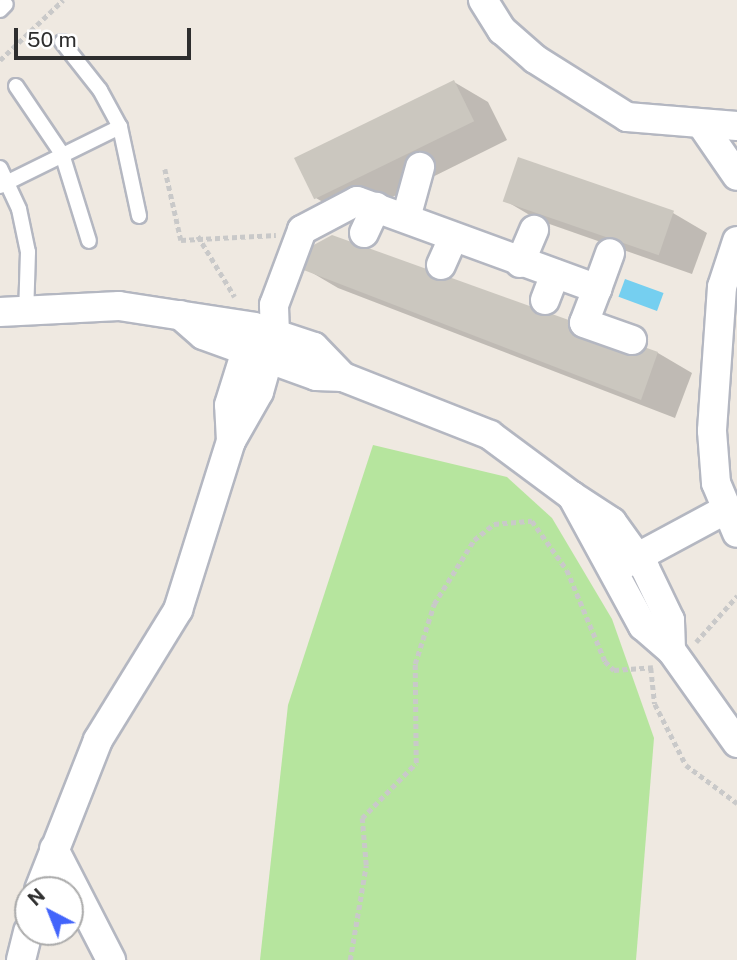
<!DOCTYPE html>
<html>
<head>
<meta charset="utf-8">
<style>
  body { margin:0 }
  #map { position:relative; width:737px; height:960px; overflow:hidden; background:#efe9e1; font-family:"Public Sans",sans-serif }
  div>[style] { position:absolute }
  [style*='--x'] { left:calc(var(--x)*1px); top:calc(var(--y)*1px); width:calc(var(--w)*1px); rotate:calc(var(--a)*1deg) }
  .green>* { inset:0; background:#b6e59e }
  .water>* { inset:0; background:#75cff0; transform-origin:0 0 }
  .shadow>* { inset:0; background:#0003 }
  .building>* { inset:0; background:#cbc7bf; transform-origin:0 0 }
  .path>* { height:4.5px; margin-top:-2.25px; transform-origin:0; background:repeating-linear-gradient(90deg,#c9c9c9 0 5px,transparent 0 8.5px) }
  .roads { filter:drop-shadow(2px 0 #b4b7c1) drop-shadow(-2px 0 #b4b7c1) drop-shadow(0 2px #b4b7c1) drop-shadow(0 -2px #b4b7c1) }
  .service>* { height:14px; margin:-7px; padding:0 7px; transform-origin:7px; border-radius:7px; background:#fff }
  .minor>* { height:28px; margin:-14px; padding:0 14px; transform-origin:14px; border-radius:14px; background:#fff }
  span { translate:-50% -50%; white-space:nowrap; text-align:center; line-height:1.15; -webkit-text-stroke:5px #fff; paint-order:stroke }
  .north { position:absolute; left:14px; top:876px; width:70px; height:70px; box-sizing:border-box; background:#fff; border:2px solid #ababab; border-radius:50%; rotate:318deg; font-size:19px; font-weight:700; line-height:28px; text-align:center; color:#2e2e2e }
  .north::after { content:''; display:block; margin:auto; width:24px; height:32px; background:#4264fb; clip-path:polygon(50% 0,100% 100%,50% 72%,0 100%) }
  .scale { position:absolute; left:14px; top:28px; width:177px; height:32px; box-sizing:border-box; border:4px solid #2e2e2e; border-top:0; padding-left:9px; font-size:21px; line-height:24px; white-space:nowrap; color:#2e2e2e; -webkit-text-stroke:5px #fff; paint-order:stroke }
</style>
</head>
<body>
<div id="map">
  <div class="green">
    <div style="clip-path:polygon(373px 445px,507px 477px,552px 518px,612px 619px,654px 738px,636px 960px,260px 960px,288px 705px)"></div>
  </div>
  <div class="water">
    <div style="left:625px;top:279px;width:41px;height:19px;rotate:20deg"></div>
  </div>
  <div class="shadow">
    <div style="clip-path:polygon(454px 82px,488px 102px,507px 140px,350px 218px,316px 198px)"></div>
    <div style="clip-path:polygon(504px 200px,673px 213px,707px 233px,692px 274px,538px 220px)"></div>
    <div style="clip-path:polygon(332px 237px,658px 353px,692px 373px,675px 418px,338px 288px,304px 268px)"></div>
  </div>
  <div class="building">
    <div style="left:454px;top:80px;width:46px;height:178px;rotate:64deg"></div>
    <div style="left:518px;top:157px;width:165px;height:47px;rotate:19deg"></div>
    <div style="clip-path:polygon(332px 235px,658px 352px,641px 400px,301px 269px,310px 247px)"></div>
  </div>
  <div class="path">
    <div style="--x:0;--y:60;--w:87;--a:-43.6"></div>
    <div style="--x:165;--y:169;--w:73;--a:77.3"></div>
    <div style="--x:181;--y:240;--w:95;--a:-3"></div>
    <div style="--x:198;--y:236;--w:71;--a:58.8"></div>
    <div style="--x:696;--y:642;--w:62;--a:-48.3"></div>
    <div style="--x:651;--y:668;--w:36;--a:84"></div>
    <div style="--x:655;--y:704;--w:68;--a:63.1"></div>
    <div style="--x:686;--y:765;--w:64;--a:36.7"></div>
    <div style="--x:350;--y:960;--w:96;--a:-80.4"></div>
    <div style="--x:366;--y:865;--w:47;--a:-94.9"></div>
    <div style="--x:362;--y:818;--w:77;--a:-45.5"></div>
    <div style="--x:416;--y:763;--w:99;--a:-90.6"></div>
    <div style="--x:415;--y:664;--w:63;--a:-72.4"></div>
    <div style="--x:434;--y:604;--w:75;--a:-58"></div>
    <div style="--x:474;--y:540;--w:26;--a:-39"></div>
    <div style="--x:494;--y:524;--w:38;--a:-5"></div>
    <div style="--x:532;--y:521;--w:60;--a:54.5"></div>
    <div style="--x:567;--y:570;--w:99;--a:67.3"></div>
    <div style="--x:605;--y:661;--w:13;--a:45"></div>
    <div style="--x:614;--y:670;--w:39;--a:-4"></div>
  </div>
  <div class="roads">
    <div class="service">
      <div style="--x:0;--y:10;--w:8;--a:-45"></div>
      <div style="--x:62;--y:42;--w:61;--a:51.6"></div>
      <div style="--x:100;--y:90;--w:42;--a:61.6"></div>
      <div style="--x:120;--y:127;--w:91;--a:77.9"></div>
      <div style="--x:16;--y:86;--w:82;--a:55.9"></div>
      <div style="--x:62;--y:154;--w:91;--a:72.8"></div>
      <div style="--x:0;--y:168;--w:45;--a:65.1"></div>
      <div style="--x:19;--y:209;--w:44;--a:78.2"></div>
      <div style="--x:28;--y:252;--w:62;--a:91.8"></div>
      <div style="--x:0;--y:186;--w:134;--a:-26.2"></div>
    </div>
    <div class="minor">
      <div style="--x:483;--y:0;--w:36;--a:58"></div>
      <div style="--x:502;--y:30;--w:44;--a:41.3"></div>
      <div style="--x:535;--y:59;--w:109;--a:32.2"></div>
      <div style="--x:627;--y:117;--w:110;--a:4.7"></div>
      <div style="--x:704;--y:128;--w:58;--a:55.5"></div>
      <div style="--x:406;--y:218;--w:53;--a:-74.6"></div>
      <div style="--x:364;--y:233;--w:29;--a:-65"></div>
      <div style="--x:737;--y:241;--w:48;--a:108.1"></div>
      <div style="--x:722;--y:287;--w:144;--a:94"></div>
      <div style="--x:712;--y:431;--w:52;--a:85.6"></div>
      <div style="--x:716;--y:483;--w:54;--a:67.2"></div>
      <div style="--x:520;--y:263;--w:36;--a:-67"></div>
      <div style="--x:441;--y:265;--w:30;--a:-66"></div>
      <div style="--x:597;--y:289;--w:36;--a:111"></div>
      <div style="--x:584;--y:323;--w:51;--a:19.5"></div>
      <div style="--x:545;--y:300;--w:28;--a:-69"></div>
      <div style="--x:0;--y:312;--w:119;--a:-2.9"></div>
      <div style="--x:119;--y:306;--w:137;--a:8.8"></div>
      <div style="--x:254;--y:327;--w:63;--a:18.4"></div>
      <div style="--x:314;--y:347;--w:42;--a:46"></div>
      <div style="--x:343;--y:377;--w:158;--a:21.5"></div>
      <div style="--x:490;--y:435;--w:102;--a:36.6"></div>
      <div style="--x:180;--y:315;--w:30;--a:41"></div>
      <div style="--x:203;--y:335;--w:120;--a:19.9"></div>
      <div style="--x:316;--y:376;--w:27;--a:2"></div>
      <div style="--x:231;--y:441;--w:36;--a:-93"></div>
      <div style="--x:229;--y:405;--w:73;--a:-72.6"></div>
      <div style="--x:621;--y:566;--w:116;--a:-28.3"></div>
      <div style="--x:671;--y:650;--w:30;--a:-92"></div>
      <div style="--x:670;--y:620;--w:58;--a:-115.7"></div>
      <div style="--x:645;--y:568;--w:57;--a:-125.7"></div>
      <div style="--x:612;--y:522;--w:48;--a:-147"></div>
      <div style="--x:572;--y:496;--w:148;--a:61.4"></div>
      <div style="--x:643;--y:626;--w:37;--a:41"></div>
      <div style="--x:671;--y:650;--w:114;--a:54.6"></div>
      <div style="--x:54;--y:849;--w:125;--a:62.8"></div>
      <div style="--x:39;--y:890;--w:161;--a:-68.5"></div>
      <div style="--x:98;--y:740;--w:153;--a:-58.4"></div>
      <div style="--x:178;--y:610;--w:177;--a:-72.6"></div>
      <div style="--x:231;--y:441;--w:56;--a:-60.3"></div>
      <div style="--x:259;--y:392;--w:59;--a:-74.3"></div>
      <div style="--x:275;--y:335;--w:30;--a:-92"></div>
      <div style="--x:274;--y:305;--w:80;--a:-69.5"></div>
      <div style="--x:302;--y:230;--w:62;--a:-27.8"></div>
      <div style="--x:357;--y:201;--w:256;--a:20.1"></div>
      <div style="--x:597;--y:289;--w:38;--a:-70"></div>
      <div style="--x:21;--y:960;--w:30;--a:-76"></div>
    </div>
  </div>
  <div class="north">N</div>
  <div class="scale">50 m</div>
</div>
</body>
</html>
